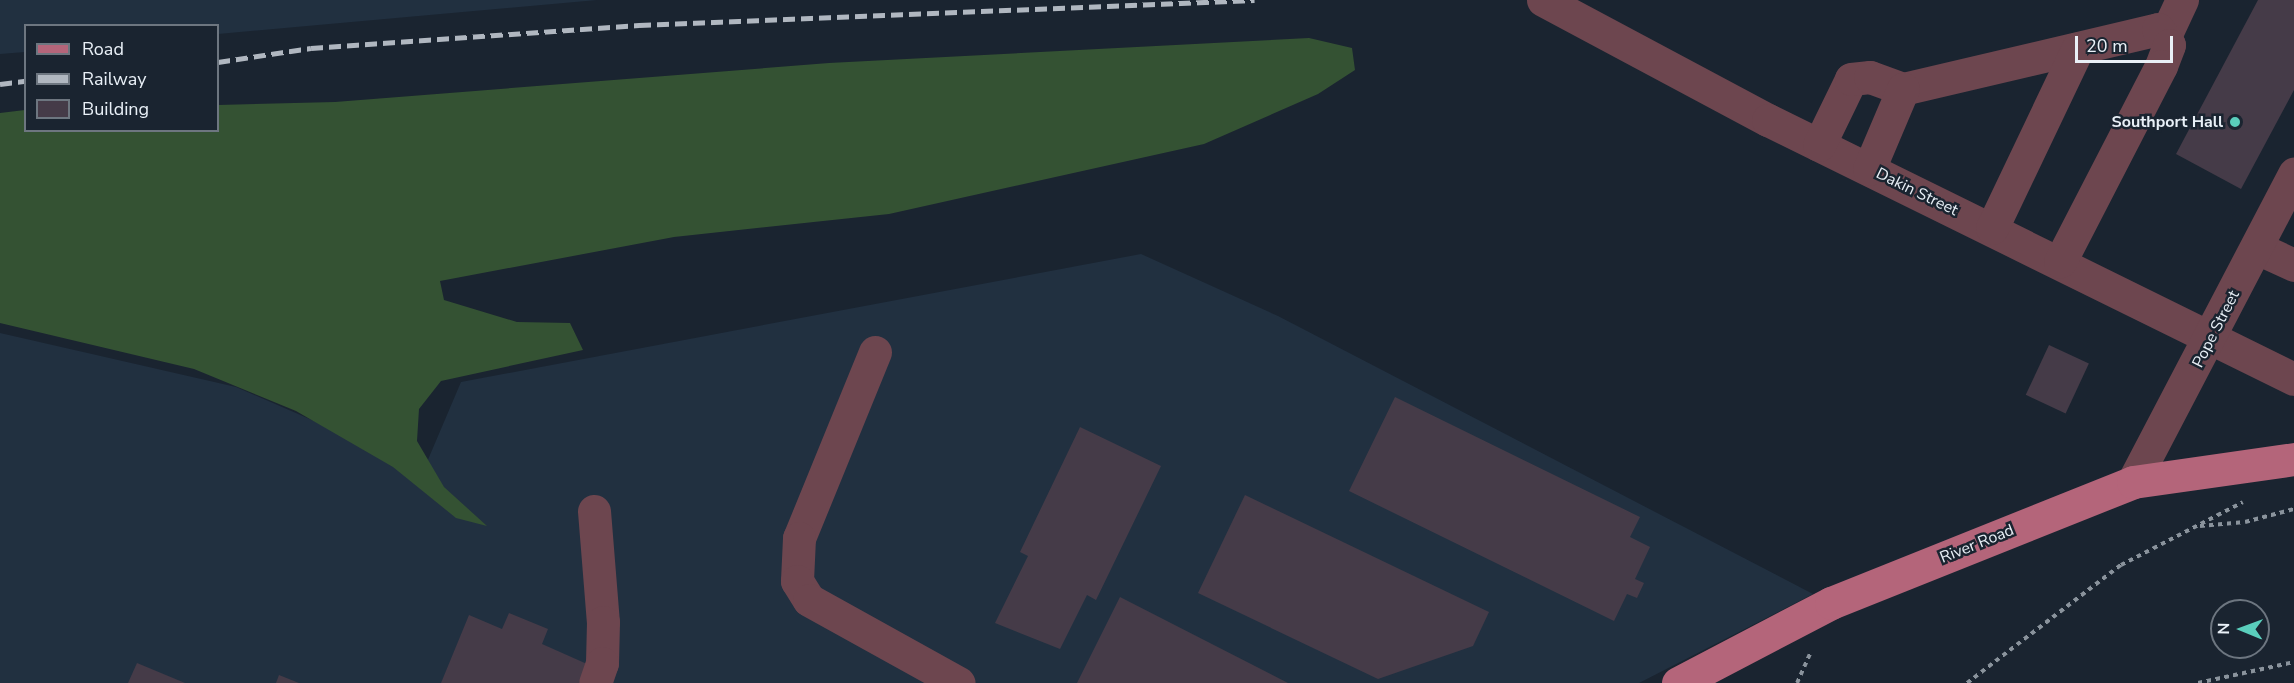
<!DOCTYPE html>
<html>
<head>
<meta charset="utf-8">
<style>
  body { margin:0 }
  #map { position:relative; width:2294px; height:683px; overflow:hidden; background:#1a2430; font-family:"Nunito Sans",sans-serif }
  div>[style] { position:absolute }
  [style*='--x'] { left:calc(var(--x)*1px); top:calc(var(--y)*1px); width:calc(var(--w)*1px); rotate:calc(var(--a)*1deg) }
  .built>* { inset:0; background:#213040 }
  .forest>* { inset:0; background:#345233 }
  .building>* { inset:0; background:#453b48; transform-origin:0 0 }
  .path>* { height:4px; margin-top:-2px; transform-origin:0; background:repeating-linear-gradient(90deg,#8a939c 0 4.5px,transparent 0 9px) }
  .minor>* { height:33px; margin:-16.5px; padding:0 16.5px; transform-origin:16.5px; border-radius:16.5px; background:#6d464f }
  .major>* { height:33px; margin:-16.5px; padding:0 16.5px; transform-origin:16.5px; border-radius:16.5px; background:#b4657a }
  .rail>* { height:4.5px; margin-top:-2.25px; transform-origin:0; background:repeating-linear-gradient(90deg,#b0b7c0 0 12px,transparent 0 18px) }
  .dots>* { width:16px; height:16px; translate:-50% -50%; box-sizing:border-box; border:3px solid #1a2430; border-radius:50% }
  span { translate:-50% -50%; white-space:nowrap; text-align:center; line-height:1.15; -webkit-text-stroke:5px #1a2430; paint-order:stroke }
  .poi-label { font-size:16px; color:#e9f0f7; font-weight:700 }
  .right { translate:-100% -50%; text-align:right }
  .street-label { font-size:16px; color:#e9f0f7 }
  .legend { position:absolute; left:24px; top:24px; width:195px; height:108px; box-sizing:border-box; background:#1a2430; border:2px solid #6d7680; margin:0; padding:8px 10px; list-style:none; font-size:18px; color:#e9f0f7 }
  .legend li { display:flex; align-items:center; gap:12px; height:30px }
  .legend b { width:30px; border:2px solid #6d7680 }
  .north { position:absolute; left:2210px; top:599px; width:60px; height:60px; box-sizing:border-box; background:#1a2430; border:2px solid #6d7680; border-radius:50%; rotate:271deg; font-size:16px; font-weight:700; line-height:24px; text-align:center; color:#e9f0f7 }
  .north::after { content:''; display:block; margin:auto; width:21px; height:27px; background:#5acebc; clip-path:polygon(50% 0,100% 100%,50% 72%,0 100%) }
  .scale { position:absolute; left:2075px; top:36px; width:98px; height:27px; box-sizing:border-box; border:3px solid #e9f0f7; border-top:0; padding-left:8px; font-size:18px; line-height:21px; white-space:nowrap; color:#e9f0f7; -webkit-text-stroke:4px #1a2430; paint-order:stroke }
</style>
</head>
<body>
<div id="map">
  <div class="built">
    <div style="clip-path:polygon(0 0,597px 0,218px 34px,218px 26px,26px 26px,25px 52px,0 54px)"></div>
    <div style="clip-path:polygon(1141px 254px,1278px 316px,1813px 594px,1639px 683px,0 683px,0 333px,236px 387px,424px 469px,461px 382px)"></div>
  </div>
  <div class="forest">
    <div style="clip-path:polygon(1309px 38px,1352px 48px,1355px 70px,1318px 94px,1204px 144px,889px 214px,674px 237px,440px 281px,444px 300px,517px 322px,570px 323px,583px 350px,441px 381px,419px 409px,417px 441px,444px 487px,487px 526px,456px 518px,393px 467px,296px 411px,194px 369px,0 323px,0 113px,25px 110px,26px 130px,218px 130px,218px 105px,335px 102px,829px 63px)"></div>
  </div>
  <div class="building">
    <div style="clip-path:polygon(2258px 0,2294px 0,2294px 90px,2241px 189px,2176px 154px)"></div>
    <div style="left:2049px;top:345px;width:44px;height:55px;rotate:25deg"></div>
    <div style="clip-path:polygon(1395px 397px,1640px 517px,1630px 537px,1650px 547px,1635px 579px,1644px 583px,1637px 598px,1627px 594px,1614px 621px,1349px 491px)"></div>
    <div style="clip-path:polygon(1080px 427px,1161px 466px,1096px 600px,1087px 595px,1060px 649px,995px 623px,1028px 556px,1020px 552px)"></div>
    <div style="clip-path:polygon(1245px 495px,1489px 612px,1473px 646px,1378px 679px,1198px 593px)"></div>
    <div style="clip-path:polygon(1120px 597px,1288px 683px,1077px 683px)"></div>
    <div style="clip-path:polygon(509px 613px,548px 629px,542px 644px,587px 664px,579px 683px,441px 683px,469px 615px,502px 629px)"></div>
    <div style="clip-path:polygon(137px 663px,185px 683px,128px 683px)"></div>
    <div style="clip-path:polygon(279px 675px,299px 683px,276px 683px)"></div>
  </div>
  <div class="path">
    <div style="--x:2200;--y:526;--w:45;--a:-5.1"></div>
    <div style="--x:2245;--y:522;--w:51;--a:-14.9"></div>
    <div style="--x:1797;--y:683;--w:35;--a:-66"></div>
    <div style="--x:1967;--y:683;--w:194;--a:-37.5"></div>
    <div style="--x:2121;--y:565;--w:137;--a:-27.3"></div>
    <div style="--x:2198;--y:683;--w:98;--a:-12.3"></div>
  </div>
  <div class="minor">
    <div style="--x:1543;--y:0;--w:255;--a:28.1"></div>
    <div style="--x:1768;--y:120;--w:586;--a:26.22"></div>
    <div style="--x:2166;--y:34;--w:38;--a:-65"></div>
    <div style="--x:1819;--y:145;--w:73;--a:-64.1"></div>
    <div style="--x:1851;--y:79;--w:19;--a:-6"></div>
    <div style="--x:1870;--y:77;--w:35;--a:20"></div>
    <div style="--x:1903;--y:89;--w:262;--a:-13.2"></div>
    <div style="--x:2158;--y:29;--w:19;--a:55"></div>
    <div style="--x:2169;--y:45;--w:22;--a:111"></div>
    <div style="--x:2161;--y:66;--w:220;--a:117.3"></div>
    <div style="--x:1869;--y:169;--w:87;--a:-67"></div>
    <div style="--x:1992;--y:228;--w:199;--a:-64.5"></div>
    <div style="--x:2257;--y:248;--w:41;--a:24.7"></div>
    <div style="--x:875;--y:352;--w:201;--a:112.2"></div>
    <div style="--x:799;--y:538;--w:43;--a:92.7"></div>
    <div style="--x:797;--y:581;--w:22;--a:58"></div>
    <div style="--x:809;--y:600;--w:171;--a:29"></div>
    <div style="--x:2133;--y:482;--w:348;--a:-62.4"></div>
    <div style="--x:594;--y:511;--w:111;--a:85.4"></div>
    <div style="--x:603;--y:622;--w:41;--a:91.4"></div>
    <div style="--x:602;--y:663;--w:21;--a:109"></div>
  </div>
  <div class="major">
    <div style="--x:1678;--y:683;--w:173;--a:-27.6"></div>
    <div style="--x:1831;--y:603;--w:325;--a:-21.8"></div>
    <div style="--x:2133;--y:482;--w:163;--a:-8.1"></div>
  </div>
  <div class="rail">
    <div style="--x:218;--y:62;--w:94;--a:-8.6"></div>
    <div style="--x:311;--y:48;--w:329;--a:-4"></div>
    <div style="--x:639;--y:25;--w:616;--a:-2.33"></div>
    <div style="--x:0;--y:84;--w:26;--a:-7"></div>
  </div>
  <div class="dots">
    <div style="left:2235px;top:122px;background:#5acebc"></div>
  </div>
  <div class="poi-label">
    <span class="right" style="left:2223px;top:122px">Southport Hall</span>
  </div>
  <div class="street-label">
    <span style="left:1917px;top:192px;rotate:26deg">Dakin Street</span>
    <span style="left:2216px;top:329px;rotate:-63deg">Pope Street</span>
    <span style="left:1977px;top:544px;rotate:-22deg">River Road</span>
  </div>
  <ul class="legend">
  <li><b style="height:8px;background:#b4657a"></b>Road</li>
  <li><b style="height:8px;background:#b0b7c0"></b>Railway</li>
  <li><b style="height:16px;background:#453b48"></b>Building</li>
  </ul>
  <div class="north">N</div>
  <div class="scale">20 m</div>
</div>
</body>
</html>
